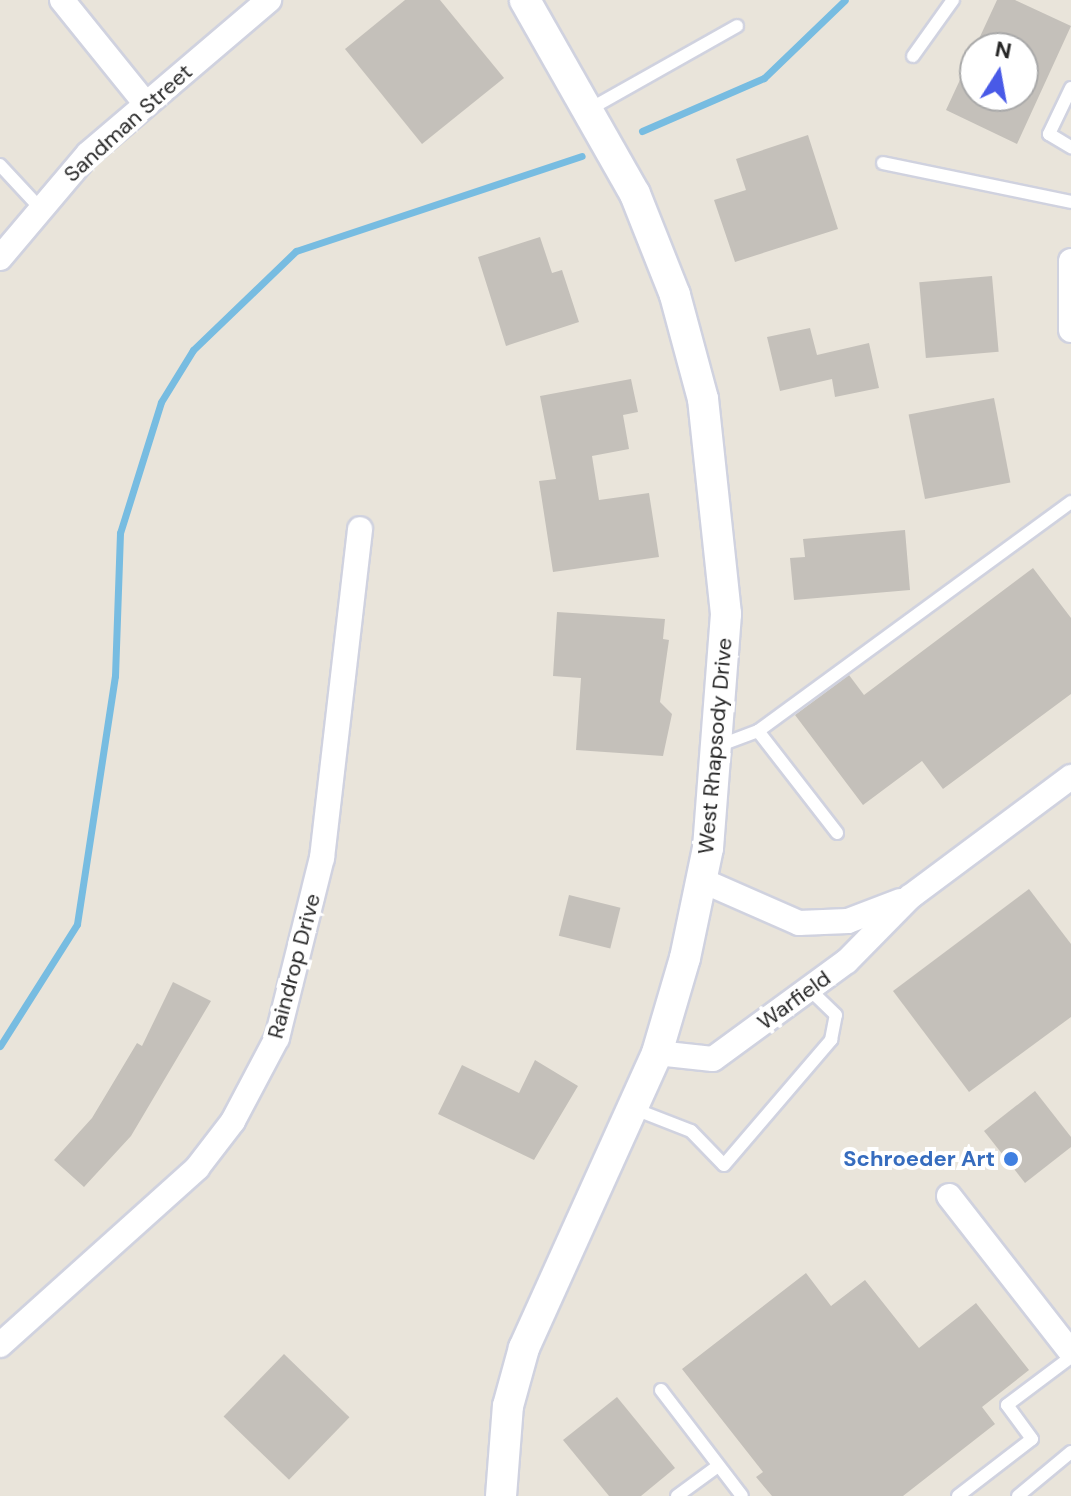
<!DOCTYPE html>
<html>
<head>
<meta charset="utf-8">
<style>
  body { margin:0 }
  #map { position:relative; width:1071px; height:1496px; overflow:hidden; background:#e9e4da; font-family:"DM Sans",sans-serif }
  div>[style] { position:absolute }
  [style*='--x'] { left:calc(var(--x)*1px); top:calc(var(--y)*1px); width:calc(var(--w)*1px); rotate:calc(var(--a)*1deg) }
  .stream>* { height:7px; margin:-3.5px; padding:0 3.5px; transform-origin:3.5px; border-radius:3.5px; background:#77bce1 }
  .building>* { inset:0; background:#c4c0ba; transform-origin:0 0 }
  .roads { filter:drop-shadow(2px 0 #d0d2df) drop-shadow(-2px 0 #d0d2df) drop-shadow(0 2px #d0d2df) drop-shadow(0 -2px #d0d2df) }
  .service>* { height:12px; margin:-6px; padding:0 6px; transform-origin:6px; border-radius:6px; background:#fff }
  .minor>* { height:24px; margin:-12px; padding:0 12px; transform-origin:12px; border-radius:12px; background:#fff }
  .tertiary>* { height:30px; margin:-15px; padding:0 15px; transform-origin:15px; border-radius:15px; background:#fff }
  .dots>* { width:22px; height:22px; translate:-50% -50%; box-sizing:border-box; border:4px solid #fff; border-radius:50% }
  span { translate:-50% -50%; white-space:nowrap; text-align:center; line-height:1.15; -webkit-text-stroke:8px #fff; paint-order:stroke }
  .street-label { font-size:22px; color:#272727 }
  .shop-label { font-size:22px; color:#366cbe; font-weight:700 }
  .right { translate:-100% -50%; text-align:right }
  .north { position:absolute; left:959px; top:32px; width:80px; height:80px; box-sizing:border-box; background:#fff; border:2px solid #a9a9a9; border-radius:50%; rotate:11deg; font-size:22px; font-weight:700; line-height:32px; text-align:center; color:#272727 }
  .north::after { content:''; display:block; margin:auto; width:28px; height:36px; background:#495ae7; clip-path:polygon(50% 0,100% 100%,50% 72%,0 100%) }
</style>
</head>
<body>
<div id="map">
  <div class="stream">
    <div style="--x:642;--y:131;--w:133;--a:-23.5"></div>
    <div style="--x:764;--y:78;--w:112;--a:-43.9"></div>
    <div style="--x:0;--y:1046;--w:144;--a:-57.7"></div>
    <div style="--x:77;--y:924;--w:251;--a:-81.3"></div>
    <div style="--x:115;--y:676;--w:143;--a:-88"></div>
    <div style="--x:120;--y:533;--w:137;--a:-72.6"></div>
    <div style="--x:161;--y:402;--w:61;--a:-58.4"></div>
    <div style="--x:193;--y:350;--w:143;--a:-43.9"></div>
    <div style="--x:296;--y:251;--w:301;--a:-18.4"></div>
  </div>
  <div class="building">
    <div style="clip-path:polygon(405px 0,440px 0,504px 78px,422px 144px,345px 49px)"></div>
    <div style="clip-path:polygon(evenodd,997px 0,1015px 0,1071px 26px,1017px 144px,946px 110px,997px 0,975px 48px,1023px 48px,1023px 96px,975px 96px,975px 48px)"></div>
    <div style="clip-path:polygon(808px 135px,838px 229px,735px 262px,714px 200px,746px 190px,736px 159px)"></div>
    <div style="clip-path:polygon(540px 237px,552px 273px,562px 270px,579px 322px,506px 346px,478px 257px)"></div>
    <div style="left:992px;top:276px;width:76px;height:73px;rotate:85deg"></div>
    <div style="clip-path:polygon(810px 328px,817px 355px,869px 343px,879px 388px,835px 397px,832px 379px,780px 391px,767px 337px)"></div>
    <div style="clip-path:polygon(631px 379px,638px 412px,623px 415px,629px 449px,592px 456px,599px 500px,649px 493px,659px 557px,553px 572px,539px 481px,556px 479px,540px 396px)"></div>
    <div style="left:994px;top:398px;width:86px;height:87px;rotate:79deg"></div>
    <div style="clip-path:polygon(905px 530px,910px 590px,794px 600px,790px 558px,805px 557px,803px 539px)"></div>
    <div style="clip-path:polygon(1033px 568px,1071px 618px,1071px 694px,943px 789px,922px 761px,863px 805px,795px 715px,849px 675px,864px 695px)"></div>
    <div style="clip-path:polygon(557px 612px,665px 619px,663px 639px,669px 640px,660px 702px,672px 714px,663px 756px,576px 750px,581px 678px,553px 676px)"></div>
    <div style="clip-path:polygon(1029px 889px,1071px 944px,1071px 1017px,969px 1092px,893px 991px)"></div>
    <div style="left:569px;top:895px;width:53px;height:42px;rotate:14deg"></div>
    <div style="clip-path:polygon(173px 982px,211px 1001px,131px 1136px,84px 1187px,54px 1160px,92px 1118px,137px 1043px,142px 1046px)"></div>
    <div style="clip-path:polygon(535px 1060px,578px 1086px,534px 1160px,438px 1114px,462px 1065px,519px 1093px)"></div>
    <div style="clip-path:polygon(1035px 1091px,1071px 1137px,1071px 1147px,1025px 1183px,984px 1131px)"></div>
    <div style="clip-path:polygon(806px 1273px,831px 1306px,865px 1280px,919px 1348px,976px 1303px,1029px 1370px,982px 1407px,995px 1424px,903px 1496px,772px 1496px,756px 1477px,763px 1472px,682px 1369px)"></div>
    <div style="left:284px;top:1354px;width:91px;height:87px;rotate:44deg"></div>
    <div style="clip-path:polygon(617px 1397px,675px 1468px,641px 1496px,609px 1496px,563px 1440px)"></div>
  </div>
  <div class="roads">
    <div class="service">
      <div style="--x:913;--y:56;--w:69;--a:-54.5"></div>
      <div style="--x:1071;--y:88;--w:51;--a:115.6"></div>
      <div style="--x:1049;--y:134;--w:26;--a:31"></div>
      <div style="--x:588;--y:110;--w:171;--a:-29.4"></div>
      <div style="--x:883;--y:163;--w:192;--a:11.7"></div>
      <div style="--x:0;--y:165;--w:57;--a:47.1"></div>
      <div style="--x:758;--y:731;--w:129;--a:52.2"></div>
      <div style="--x:718;--y:746;--w:43;--a:-20.6"></div>
      <div style="--x:758;--y:731;--w:388;--a:-36.2"></div>
      <div style="--x:632;--y:1108;--w:63;--a:21.3"></div>
      <div style="--x:691;--y:1131;--w:47;--a:45.9"></div>
      <div style="--x:724;--y:1165;--w:165;--a:-49.4"></div>
      <div style="--x:831;--y:1040;--w:25;--a:-79"></div>
      <div style="--x:836;--y:1015;--w:37;--a:-136"></div>
      <div style="--x:661;--y:1390;--w:133;--a:52.6"></div>
      <div style="--x:677;--y:1496;--w:51;--a:-36.2"></div>
      <div style="--x:958;--y:1496;--w:93;--a:-37.6"></div>
      <div style="--x:1032;--y:1439;--w:42;--a:-126.3"></div>
      <div style="--x:1007;--y:1405;--w:80;--a:-36.9"></div>
      <div style="--x:1018;--y:1496;--w:69;--a:-39.7"></div>
    </div>
    <div class="minor">
      <div style="--x:62;--y:0;--w:132;--a:51.1"></div>
      <div style="--x:0;--y:258;--w:136;--a:-49.8"></div>
      <div style="--x:88;--y:154;--w:238;--a:-40.4"></div>
      <div style="--x:1071;--y:261;--w:69;--a:90"></div>
      <div style="--x:701;--y:880;--w:107;--a:23.7"></div>
      <div style="--x:799;--y:923;--w:49;--a:-2.3"></div>
      <div style="--x:848;--y:921;--w:56;--a:-21"></div>
      <div style="--x:657;--y:1053;--w:56;--a:6.1"></div>
      <div style="--x:713;--y:1059;--w:166;--a:-36.2"></div>
      <div style="--x:847;--y:961;--w:90;--a:-45.5"></div>
      <div style="--x:910;--y:897;--w:201;--a:-36.7"></div>
      <div style="--x:949;--y:1196;--w:198;--a:52"></div>
      <div style="--x:0;--y:1345;--w:265;--a:-41.9"></div>
      <div style="--x:197;--y:1168;--w:59;--a:-52.5"></div>
      <div style="--x:233;--y:1121;--w:94;--a:-62.1"></div>
      <div style="--x:277;--y:1038;--w:186;--a:-76"></div>
      <div style="--x:322;--y:858;--w:331;--a:-83.4"></div>
    </div>
    <div class="tertiary">
      <div style="--x:501;--y:1496;--w:90;--a:-85.6"></div>
      <div style="--x:508;--y:1406;--w:60;--a:-74.6"></div>
      <div style="--x:524;--y:1348;--w:324;--a:-65.7"></div>
      <div style="--x:657;--y:1053;--w:99;--a:-73.6"></div>
      <div style="--x:685;--y:958;--w:112;--a:-78.2"></div>
      <div style="--x:708;--y:848;--w:235;--a:-85.6"></div>
      <div style="--x:726;--y:614;--w:216;--a:-96.1"></div>
      <div style="--x:703;--y:399;--w:108;--a:-105.1"></div>
      <div style="--x:675;--y:295;--w:109;--a:-111.6"></div>
      <div style="--x:635;--y:194;--w:223;--a:-119.6"></div>
    </div>
  </div>
  <div class="dots">
    <div style="left:1011px;top:1159px;background:#3f7fe0"></div>
  </div>
  <div class="street-label">
    <span style="left:128px;top:123px;rotate:-42deg">Sandman Street</span>
    <span style="left:715px;top:746px;rotate:-85deg">West Rhapsody Drive</span>
    <span style="left:294px;top:966px;rotate:-75deg">Raindrop Drive</span>
    <span style="left:794px;top:1000px;rotate:-36deg">Warfield</span>
  </div>
  <div class="shop-label">
    <span class="right" style="left:995px;top:1159px">Schroeder Art</span>
  </div>
  <div class="north">N</div>
</div>
</body>
</html>
